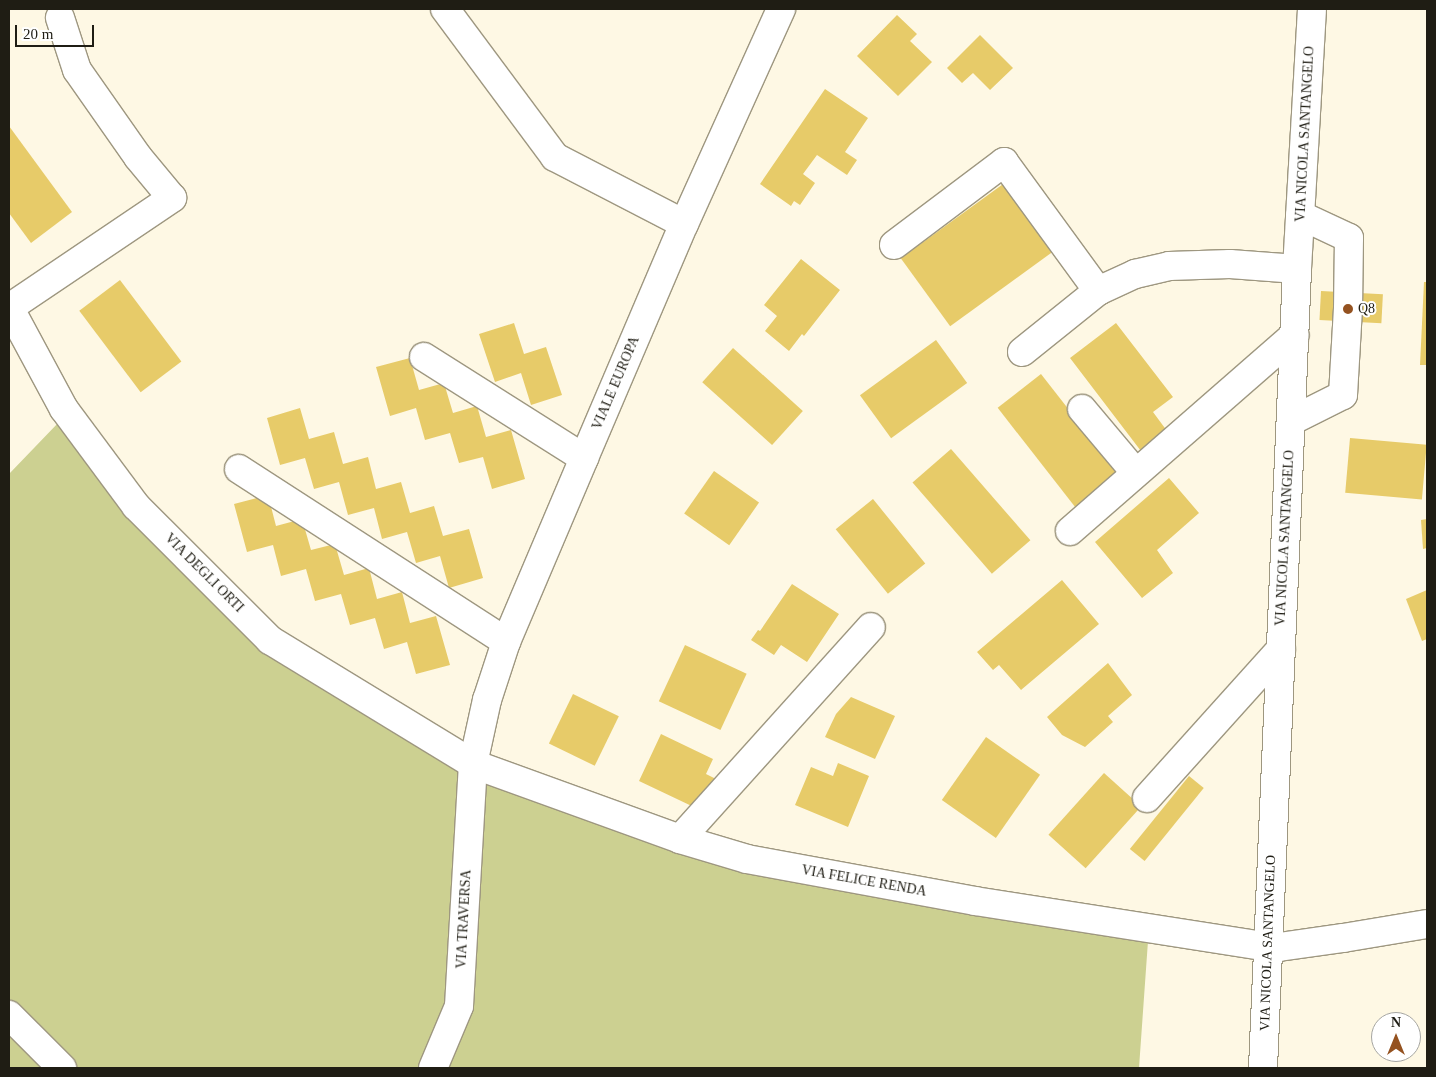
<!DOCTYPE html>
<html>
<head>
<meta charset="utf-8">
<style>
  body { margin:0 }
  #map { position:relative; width:1436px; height:1077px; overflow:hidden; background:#fef8e4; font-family:"Times New Roman",serif }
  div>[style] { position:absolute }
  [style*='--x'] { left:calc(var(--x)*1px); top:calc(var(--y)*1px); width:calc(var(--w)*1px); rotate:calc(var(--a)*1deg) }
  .green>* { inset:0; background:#ccd091 }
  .building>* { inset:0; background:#e7cb69; transform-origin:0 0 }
  .roads { filter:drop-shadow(1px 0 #9e9780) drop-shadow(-1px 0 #9e9780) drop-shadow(0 1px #9e9780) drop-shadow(0 -1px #9e9780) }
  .minor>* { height:28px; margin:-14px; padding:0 14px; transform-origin:14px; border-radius:14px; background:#fff }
  .major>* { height:28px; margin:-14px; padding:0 14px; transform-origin:14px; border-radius:14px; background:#fff }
  .dots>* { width:14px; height:14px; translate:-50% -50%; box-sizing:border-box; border:2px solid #fff; border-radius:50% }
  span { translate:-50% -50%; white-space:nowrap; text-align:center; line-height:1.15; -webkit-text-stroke:4px #fff; paint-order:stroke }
  .street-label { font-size:14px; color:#1f1d14 }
  .poi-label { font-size:14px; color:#1f1d14 }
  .left { translate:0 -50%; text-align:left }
  .frame { position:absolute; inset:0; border:10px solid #1f1d14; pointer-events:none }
  .north { position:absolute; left:1371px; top:1012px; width:50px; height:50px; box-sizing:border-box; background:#fff; border:1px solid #a5a5a1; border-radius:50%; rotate:0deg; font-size:14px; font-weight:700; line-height:20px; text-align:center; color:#1f1d14 }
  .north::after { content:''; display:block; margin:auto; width:18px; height:22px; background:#945220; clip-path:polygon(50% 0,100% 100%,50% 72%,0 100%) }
  .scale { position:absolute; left:15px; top:25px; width:79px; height:22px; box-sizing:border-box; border:2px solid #1f1d14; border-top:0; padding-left:6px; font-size:15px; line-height:18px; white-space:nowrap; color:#1f1d14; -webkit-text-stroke:4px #fff; paint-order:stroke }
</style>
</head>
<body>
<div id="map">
  <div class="green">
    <div style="clip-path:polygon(59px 422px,154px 541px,456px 766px,721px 863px,1148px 941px,1139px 1068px,9px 1068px,9px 474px)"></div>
  </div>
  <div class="building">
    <div style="clip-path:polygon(897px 15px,917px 34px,910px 41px,932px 62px,898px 96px,857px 56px)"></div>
    <div style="clip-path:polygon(980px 35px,1013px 68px,990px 90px,973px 73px,962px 83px,947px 68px)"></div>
    <div style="clip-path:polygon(825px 89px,868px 118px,845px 152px,857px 160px,847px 175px,817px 155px,803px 174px,815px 183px,800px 205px,794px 201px,791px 206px,760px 184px)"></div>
    <div style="clip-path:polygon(9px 126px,72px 212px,31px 243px,9px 213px)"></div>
    <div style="left:1010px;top:179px;width:84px;height:135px;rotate:54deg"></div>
    <div style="clip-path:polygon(801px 259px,840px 290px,804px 336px,802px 334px,789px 351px,765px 331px,777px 316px,764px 305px)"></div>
    <div style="left:120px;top:280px;width:102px;height:51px;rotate:53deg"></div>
    <div style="clip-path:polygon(1424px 282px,1427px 282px,1427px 365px,1420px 365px)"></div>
    <div style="left:1321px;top:291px;width:62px;height:29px;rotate:3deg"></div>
    <div style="clip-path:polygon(514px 323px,524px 354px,546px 347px,562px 395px,531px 405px,521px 373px,495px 382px,479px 334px)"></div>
    <div style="clip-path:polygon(1116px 323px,1173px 397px,1153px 412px,1170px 435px,1144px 455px,1070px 358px)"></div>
    <div style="left:936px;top:340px;width:53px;height:94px;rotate:54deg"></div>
    <div style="left:733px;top:348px;width:94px;height:46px;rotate:42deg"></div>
    <div style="clip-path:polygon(410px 358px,419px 390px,444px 383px,453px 413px,477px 406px,486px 437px,511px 430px,525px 479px,492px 489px,483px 457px,459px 463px,450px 433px,425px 440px,416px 408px,390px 416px,376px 367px)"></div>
    <div style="left:1041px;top:374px;width:130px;height:55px;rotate:52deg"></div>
    <div style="clip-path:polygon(300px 408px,309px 439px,334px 432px,343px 464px,368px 457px,376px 489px,401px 482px,410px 513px,434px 506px,443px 536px,469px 529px,483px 578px,449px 588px,440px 556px,416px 563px,407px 532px,382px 539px,374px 508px,348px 515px,339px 482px,314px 489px,305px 458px,280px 465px,267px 418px)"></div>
    <div style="left:1350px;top:438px;width:77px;height:55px;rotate:5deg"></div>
    <div style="left:951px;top:449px;width:121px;height:51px;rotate:49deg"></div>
    <div style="left:714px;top:471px;width:55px;height:52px;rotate:35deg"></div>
    <div style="clip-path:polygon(1169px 478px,1199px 513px,1157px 550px,1173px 573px,1142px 598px,1095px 542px)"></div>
    <div style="clip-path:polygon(268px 495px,276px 526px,302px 519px,311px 550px,335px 544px,344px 575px,369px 568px,377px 599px,402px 592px,410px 623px,436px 616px,450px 665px,416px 674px,407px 642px,384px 649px,375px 618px,350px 625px,341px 594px,315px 601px,306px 569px,281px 576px,273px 545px,247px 552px,234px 504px)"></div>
    <div style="left:873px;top:499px;width:83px;height:48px;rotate:51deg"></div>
    <div style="clip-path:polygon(1427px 519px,1427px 548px,1423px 549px,1421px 520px)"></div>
    <div style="clip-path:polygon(1062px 580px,1099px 624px,1021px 690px,999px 665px,993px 670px,977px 652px)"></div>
    <div style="clip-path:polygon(792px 584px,839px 614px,807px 662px,781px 645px,774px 655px,751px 640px,758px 630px,760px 631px)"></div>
    <div style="clip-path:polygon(1427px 590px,1427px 639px,1422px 641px,1406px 599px)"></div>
    <div style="left:685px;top:645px;width:68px;height:62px;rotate:25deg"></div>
    <div style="clip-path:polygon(1108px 663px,1132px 695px,1108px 716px,1113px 722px,1085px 747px,1062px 735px,1047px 717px)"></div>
    <div style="left:573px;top:694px;width:51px;height:55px;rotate:26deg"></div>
    <div style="clip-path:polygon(851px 697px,895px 716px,875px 759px,825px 737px,836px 714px)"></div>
    <div style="clip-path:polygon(661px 734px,713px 759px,706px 774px,724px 783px,698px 809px,639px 781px)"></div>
    <div style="left:986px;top:737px;width:66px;height:77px;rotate:35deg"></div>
    <div style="clip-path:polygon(838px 763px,869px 776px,848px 827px,795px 805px,811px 767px,833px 776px)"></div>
    <div style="left:1104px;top:773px;width:50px;height:83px;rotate:42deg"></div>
    <div style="left:1189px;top:776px;width:19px;height:94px;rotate:39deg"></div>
  </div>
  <div class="roads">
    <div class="minor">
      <div style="--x:445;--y:9;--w:184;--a:53.4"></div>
      <div style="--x:555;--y:157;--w:145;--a:27.4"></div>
      <div style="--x:894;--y:245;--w:138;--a:-37"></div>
      <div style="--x:1004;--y:162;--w:160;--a:53.9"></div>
      <div style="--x:9;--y:307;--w:116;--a:61.7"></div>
      <div style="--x:64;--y:409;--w:121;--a:53.4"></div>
      <div style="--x:136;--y:506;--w:190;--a:45"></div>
      <div style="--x:270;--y:640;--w:238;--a:31.4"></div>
      <div style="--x:473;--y:764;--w:220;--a:19.9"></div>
      <div style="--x:680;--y:839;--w:70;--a:16.6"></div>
      <div style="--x:747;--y:859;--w:232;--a:10.4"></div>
      <div style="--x:975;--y:901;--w:297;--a:8.9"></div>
      <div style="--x:1268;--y:947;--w:11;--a:0"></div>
      <div style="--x:1279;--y:947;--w:65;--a:-8"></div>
      <div style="--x:1343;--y:938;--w:85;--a:-9.5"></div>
      <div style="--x:9;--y:308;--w:197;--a:-34"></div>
      <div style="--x:172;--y:198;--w:53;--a:-129.7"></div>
      <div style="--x:138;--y:157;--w:106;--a:-125"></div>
      <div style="--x:77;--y:70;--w:55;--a:-108.1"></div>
      <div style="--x:1022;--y:352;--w:97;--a:-38.8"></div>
      <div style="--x:1098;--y:291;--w:41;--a:-24.7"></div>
      <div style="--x:1135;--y:274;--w:35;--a:-13"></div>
      <div style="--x:1169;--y:266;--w:61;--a:-1.9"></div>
      <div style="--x:1230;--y:264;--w:67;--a:4.3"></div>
      <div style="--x:424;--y:357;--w:189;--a:32.3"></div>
      <div style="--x:1082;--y:409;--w:82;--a:49.9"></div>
      <div style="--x:1291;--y:421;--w:58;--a:-26.6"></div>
      <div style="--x:1343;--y:395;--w:86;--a:-86.7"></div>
      <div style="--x:1348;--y:309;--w:71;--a:-89.2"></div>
      <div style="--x:1349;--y:238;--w:54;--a:-154.9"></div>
      <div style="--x:239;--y:469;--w:318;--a:32.9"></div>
      <div style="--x:1070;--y:531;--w:298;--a:-41.1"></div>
      <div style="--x:1147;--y:798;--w:200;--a:-48"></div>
      <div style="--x:680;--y:839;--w:285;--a:-48"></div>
      <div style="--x:9;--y:1015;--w:75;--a:45"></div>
      <div style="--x:433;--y:1068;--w:67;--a:-67.2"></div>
      <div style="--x:459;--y:1006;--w:242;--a:-86.7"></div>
      <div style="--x:473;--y:764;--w:66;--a:-77.7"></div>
      <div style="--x:487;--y:700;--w:61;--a:-71.9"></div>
      <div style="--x:506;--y:642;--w:200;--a:-67"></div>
      <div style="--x:584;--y:458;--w:254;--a:-66.9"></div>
      <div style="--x:684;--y:224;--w:236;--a:-65.7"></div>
    </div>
    <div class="major">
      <div style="--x:1263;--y:1068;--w:800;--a:-87.56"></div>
      <div style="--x:1297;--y:269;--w:260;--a:-86.7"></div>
    </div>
  </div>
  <div class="dots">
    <div style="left:1348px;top:309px;background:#945220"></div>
  </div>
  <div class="street-label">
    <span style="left:1305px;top:134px;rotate:-87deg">VIA NICOLA SANTANGELO</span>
    <span style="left:616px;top:383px;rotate:-67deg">VIALE EUROPA</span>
    <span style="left:1285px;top:538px;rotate:-87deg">VIA NICOLA SANTANGELO</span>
    <span style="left:204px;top:573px;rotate:45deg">VIA DEGLI ORTI</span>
    <span style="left:864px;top:881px;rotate:10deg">VIA FELICE RENDA</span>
    <span style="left:464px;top:919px;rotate:-87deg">VIA TRAVERSA</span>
    <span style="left:1268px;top:943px;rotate:-88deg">VIA NICOLA SANTANGELO</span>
  </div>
  <div class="poi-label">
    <span class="left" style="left:1358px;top:309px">Q8</span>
  </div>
  <div class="frame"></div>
  <div class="north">N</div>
  <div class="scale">20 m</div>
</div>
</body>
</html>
